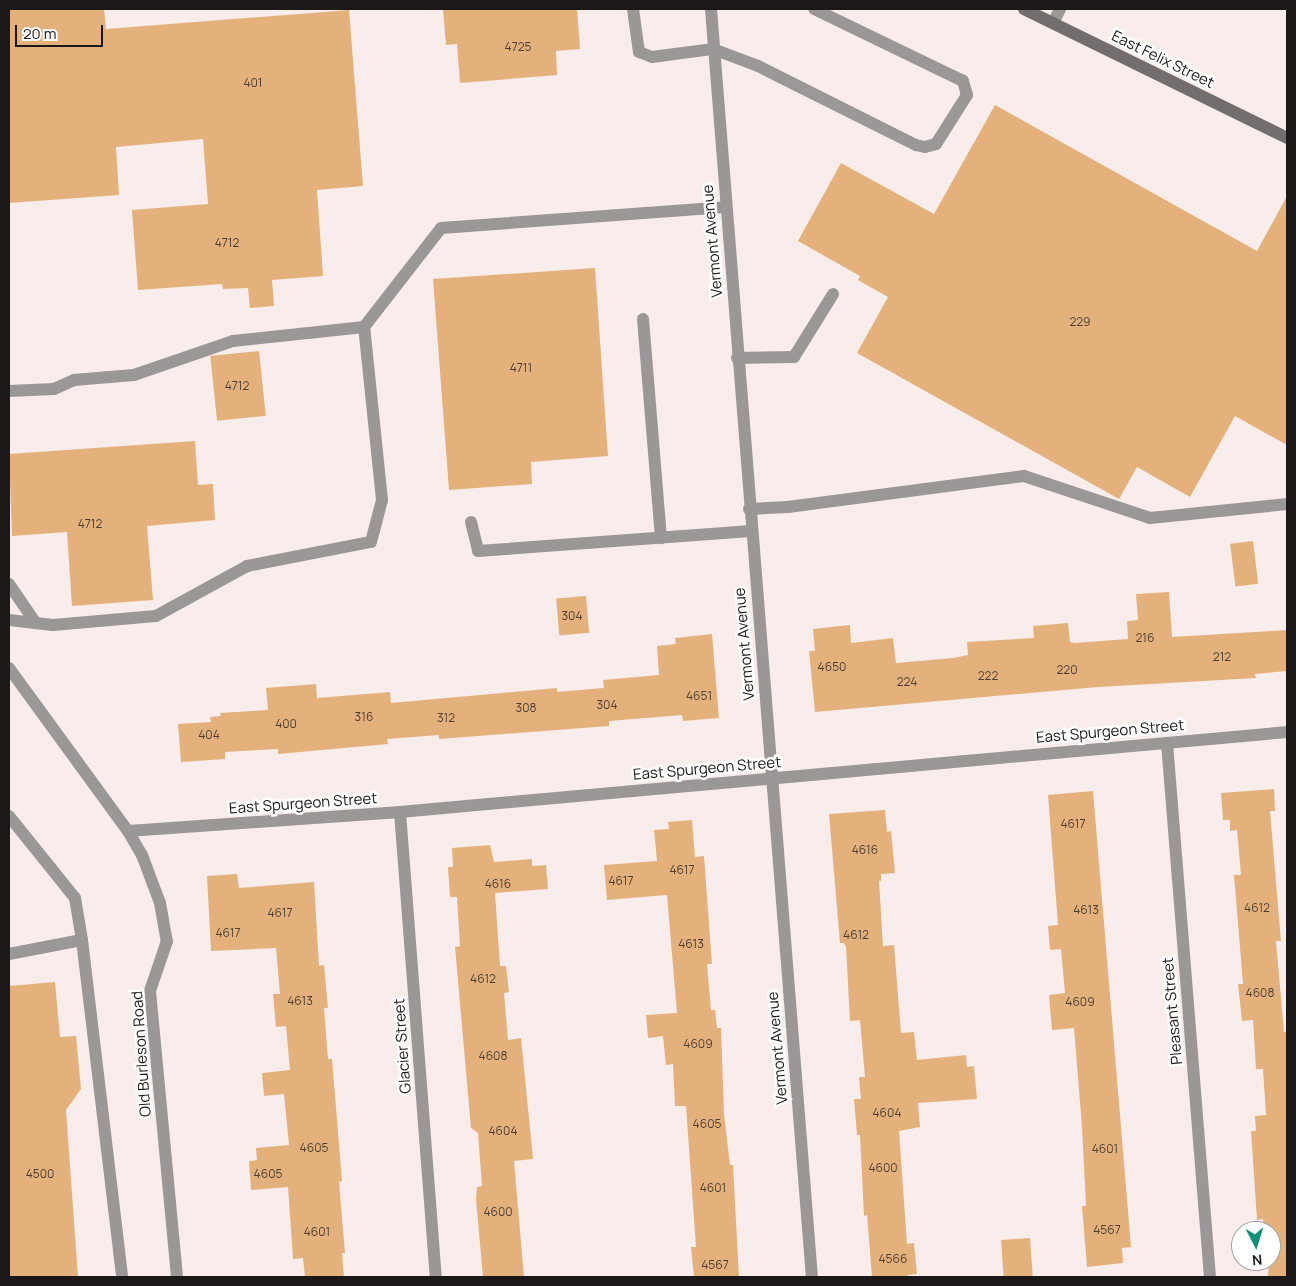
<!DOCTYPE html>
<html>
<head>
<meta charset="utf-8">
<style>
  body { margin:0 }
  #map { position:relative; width:1296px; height:1286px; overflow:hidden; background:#f8edea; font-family:Manrope,sans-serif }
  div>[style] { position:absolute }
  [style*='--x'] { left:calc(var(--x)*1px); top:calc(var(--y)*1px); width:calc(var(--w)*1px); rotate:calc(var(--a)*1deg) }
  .building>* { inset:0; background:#e4b17d; transform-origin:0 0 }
  .lane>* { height:12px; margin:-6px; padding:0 6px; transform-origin:6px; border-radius:6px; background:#9c9797 }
  .street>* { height:12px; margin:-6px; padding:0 6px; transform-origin:6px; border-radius:6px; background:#9c9797 }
  .secondary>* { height:12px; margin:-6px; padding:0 6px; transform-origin:6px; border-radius:6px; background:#746d6d }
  span { translate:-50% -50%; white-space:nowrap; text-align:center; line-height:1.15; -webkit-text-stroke:5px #fff; paint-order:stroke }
  .number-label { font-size:12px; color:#4e3e30 }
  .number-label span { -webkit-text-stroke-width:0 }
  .street-label { font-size:15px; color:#1c1817 }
  .frame { position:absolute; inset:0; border:10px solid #1c1817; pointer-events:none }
  .north { position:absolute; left:1231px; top:1221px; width:50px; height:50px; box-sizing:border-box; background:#fff; border:1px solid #a4a3a2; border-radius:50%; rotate:175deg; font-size:14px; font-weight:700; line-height:20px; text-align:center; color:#1c1817 }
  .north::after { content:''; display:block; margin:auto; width:18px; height:22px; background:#139077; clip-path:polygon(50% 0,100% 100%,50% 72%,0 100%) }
  .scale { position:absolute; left:15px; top:25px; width:88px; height:22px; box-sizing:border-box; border:2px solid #1c1817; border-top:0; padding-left:6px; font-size:15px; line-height:18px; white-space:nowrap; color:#1c1817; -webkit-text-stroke:4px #fff; paint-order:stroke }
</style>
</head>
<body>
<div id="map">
  <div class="building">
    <div style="clip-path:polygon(9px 9px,104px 9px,106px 29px,349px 10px,363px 186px,317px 190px,323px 276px,272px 280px,274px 306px,250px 308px,248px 288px,223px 289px,222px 284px,138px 290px,132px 210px,208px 204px,203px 139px,116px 147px,119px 195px,9px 203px)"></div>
    <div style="clip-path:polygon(443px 9px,577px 9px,580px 49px,556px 51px,557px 75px,460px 83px,457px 44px,446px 45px)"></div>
    <div style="clip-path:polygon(995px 105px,1257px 251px,1287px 196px,1287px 445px,1235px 416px,1190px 497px,1137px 467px,1119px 499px,857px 353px,888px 297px,858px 280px,860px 276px,798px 241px,841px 163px,934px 214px)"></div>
    <div style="clip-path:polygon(595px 268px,608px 456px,531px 462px,532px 484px,449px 490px,433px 279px)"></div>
    <div style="left:259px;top:351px;width:65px;height:49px;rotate:84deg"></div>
    <div style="clip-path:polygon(195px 441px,198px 485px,213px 484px,215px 520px,147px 526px,153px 600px,72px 606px,67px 532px,12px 536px,9px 454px)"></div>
    <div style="left:1253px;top:541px;width:43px;height:23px;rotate:83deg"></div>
    <div style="clip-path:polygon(1169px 592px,1172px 637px,1287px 630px,1287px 671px,1255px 674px,1256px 678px,1098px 687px,815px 712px,809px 651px,815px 651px,813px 629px,850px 625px,851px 643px,893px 638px,896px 663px,953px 658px,968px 655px,967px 642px,1034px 638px,1033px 626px,1068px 623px,1070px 642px,1074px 643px,1128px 639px,1127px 621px,1138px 620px,1136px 594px)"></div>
    <div style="left:586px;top:596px;width:37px;height:30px;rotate:85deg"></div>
    <div style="clip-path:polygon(712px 634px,719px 718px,683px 721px,682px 715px,609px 721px,609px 726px,439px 739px,439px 735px,387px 739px,388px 744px,278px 754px,278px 749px,225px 752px,225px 759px,181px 762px,178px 724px,211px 722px,210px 717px,221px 716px,220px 713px,268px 710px,266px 688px,316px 684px,317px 698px,390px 692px,391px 703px,557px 688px,557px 692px,604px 688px,603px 680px,659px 675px,657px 646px,676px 644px,675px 638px)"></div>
    <div style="clip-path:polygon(1274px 789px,1275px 811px,1270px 811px,1281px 941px,1276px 941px,1284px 1032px,1287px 1032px,1287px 1277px,1268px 1277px,1271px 1231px,1264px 1231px,1263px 1219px,1257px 1220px,1251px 1131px,1256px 1131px,1255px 1116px,1266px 1115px,1263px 1069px,1256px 1069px,1253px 1020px,1242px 1021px,1238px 984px,1243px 984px,1234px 875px,1241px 875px,1237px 830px,1230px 831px,1230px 820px,1223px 820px,1221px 793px)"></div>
    <div style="clip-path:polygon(1093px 791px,1131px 1247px,1122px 1248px,1123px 1263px,1087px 1267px,1082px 1206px,1086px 1206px,1082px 1127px,1074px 1028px,1052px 1030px,1049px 995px,1065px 993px,1061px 949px,1050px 950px,1048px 926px,1058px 925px,1048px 795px)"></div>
    <div style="clip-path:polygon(885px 810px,887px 832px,891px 831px,895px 873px,881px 874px,881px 881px,879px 881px,883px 946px,894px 945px,901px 1033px,914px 1032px,917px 1060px,966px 1055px,967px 1067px,974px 1066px,977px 1099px,918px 1103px,920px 1127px,899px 1131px,907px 1244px,914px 1243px,917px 1274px,908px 1275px,908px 1277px,872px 1277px,867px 1215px,864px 1216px,860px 1135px,857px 1135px,854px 1099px,861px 1099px,859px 1077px,865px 1077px,860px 1020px,850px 1021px,846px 947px,844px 943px,840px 943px,829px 814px)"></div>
    <div style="clip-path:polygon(692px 820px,695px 857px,704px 856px,712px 964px,707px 964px,711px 1010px,715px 1010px,717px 1028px,721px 1028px,724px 1114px,730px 1165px,733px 1165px,739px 1277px,694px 1277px,691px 1247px,696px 1247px,686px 1106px,675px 1106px,673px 1064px,666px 1065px,663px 1036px,648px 1038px,646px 1015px,677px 1013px,667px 895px,607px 900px,604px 865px,657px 861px,654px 830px,669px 829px,668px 822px)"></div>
    <div style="clip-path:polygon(490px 845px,494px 862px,532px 859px,532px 866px,546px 865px,548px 889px,495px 893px,500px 966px,506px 966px,509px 992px,504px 993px,508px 1040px,521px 1038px,533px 1159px,514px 1161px,524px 1277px,483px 1277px,476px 1199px,477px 1187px,482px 1186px,478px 1133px,471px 1128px,455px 947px,460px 946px,457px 897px,450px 897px,448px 867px,453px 867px,452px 848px)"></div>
    <div style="clip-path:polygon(237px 874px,239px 888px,314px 882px,319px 966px,324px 965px,328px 1008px,324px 1008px,328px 1059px,332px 1059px,342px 1181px,339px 1182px,345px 1253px,342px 1253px,344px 1277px,305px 1277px,303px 1258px,293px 1259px,288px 1187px,251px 1190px,249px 1161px,257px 1160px,256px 1148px,289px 1145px,284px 1094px,264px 1096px,262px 1073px,290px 1070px,286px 1026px,276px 1027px,273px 994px,280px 994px,276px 948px,211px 951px,207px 876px)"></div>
    <div style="clip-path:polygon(55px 982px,60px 1037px,76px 1036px,81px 1089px,66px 1110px,78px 1277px,9px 1277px,9px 986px)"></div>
    <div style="left:1030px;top:1238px;width:39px;height:29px;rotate:86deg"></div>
  </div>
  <div class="lane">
    <div style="--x:633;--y:9;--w:43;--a:82.1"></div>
    <div style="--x:639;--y:52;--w:14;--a:21"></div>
    <div style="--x:652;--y:57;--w:62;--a:-7.5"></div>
    <div style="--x:713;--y:49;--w:48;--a:20.7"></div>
    <div style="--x:758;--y:66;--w:177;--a:26.6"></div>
    <div style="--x:916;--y:145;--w:9;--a:13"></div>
    <div style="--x:925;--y:147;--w:11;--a:-15"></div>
    <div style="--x:936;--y:144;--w:58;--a:-57.7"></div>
    <div style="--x:967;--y:95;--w:15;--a:-106"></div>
    <div style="--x:963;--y:81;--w:165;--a:-154.2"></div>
    <div style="--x:1053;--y:23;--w:16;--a:-63"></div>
    <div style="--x:643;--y:319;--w:220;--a:85.3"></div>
    <div style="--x:737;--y:358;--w:57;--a:-1"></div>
    <div style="--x:794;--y:357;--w:74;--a:-58.2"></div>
    <div style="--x:9;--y:391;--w:45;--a:-2.5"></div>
    <div style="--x:54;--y:389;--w:22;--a:-24"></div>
    <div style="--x:74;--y:380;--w:60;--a:-4.8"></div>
    <div style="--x:134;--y:375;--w:105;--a:-19"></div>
    <div style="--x:233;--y:341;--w:132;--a:-6.1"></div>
    <div style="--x:364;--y:327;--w:125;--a:-52.1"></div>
    <div style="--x:441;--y:228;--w:285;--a:-4.2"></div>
    <div style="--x:749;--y:509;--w:39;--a:-3"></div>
    <div style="--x:788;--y:507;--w:238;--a:-7.5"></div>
    <div style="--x:1024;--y:476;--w:133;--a:18.4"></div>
    <div style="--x:1150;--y:518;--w:138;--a:-5.8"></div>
    <div style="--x:471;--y:522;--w:30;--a:76"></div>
    <div style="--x:478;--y:551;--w:274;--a:-4.2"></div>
    <div style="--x:9;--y:584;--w:46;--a:55.6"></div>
    <div style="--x:9;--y:620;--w:44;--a:6.5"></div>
    <div style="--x:53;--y:625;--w:103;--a:-5"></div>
    <div style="--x:156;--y:616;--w:104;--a:-28.8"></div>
    <div style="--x:247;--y:566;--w:126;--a:-11"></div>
    <div style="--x:371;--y:542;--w:43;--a:-75.3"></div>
    <div style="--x:382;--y:500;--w:174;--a:-95.9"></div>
    <div style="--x:9;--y:816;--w:105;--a:51.2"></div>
    <div style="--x:75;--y:898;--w:43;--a:80.5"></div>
    <div style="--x:9;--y:954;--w:74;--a:-10.9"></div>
    <div style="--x:82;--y:940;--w:339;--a:83.2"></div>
  </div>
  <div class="street">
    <div style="--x:711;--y:9;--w:1272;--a:85.45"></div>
    <div style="--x:9;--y:668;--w:202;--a:53.9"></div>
    <div style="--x:128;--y:831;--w:28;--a:60"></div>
    <div style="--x:142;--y:855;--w:51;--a:69.4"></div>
    <div style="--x:160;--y:903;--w:39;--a:80"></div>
    <div style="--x:167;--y:941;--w:53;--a:108.8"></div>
    <div style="--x:150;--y:991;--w:287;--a:84.6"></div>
    <div style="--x:1167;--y:743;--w:536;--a:85.4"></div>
    <div style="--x:400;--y:812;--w:466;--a:85.6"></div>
    <div style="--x:128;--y:831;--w:273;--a:-4"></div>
    <div style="--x:400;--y:812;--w:891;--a:-5.15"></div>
  </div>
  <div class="secondary">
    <div style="--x:1024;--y:9;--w:293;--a:26.1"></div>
  </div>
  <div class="number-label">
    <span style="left:518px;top:47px">4725</span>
    <span style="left:253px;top:83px">401</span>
    <span style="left:227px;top:243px">4712</span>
    <span style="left:1080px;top:322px">229</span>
    <span style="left:521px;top:368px">4711</span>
    <span style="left:237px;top:386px">4712</span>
    <span style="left:90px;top:524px">4712</span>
    <span style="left:572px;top:616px">304</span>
    <span style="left:1145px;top:638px">216</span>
    <span style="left:1222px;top:657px">212</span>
    <span style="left:832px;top:667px">4650</span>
    <span style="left:1067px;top:670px">220</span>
    <span style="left:988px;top:676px">222</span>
    <span style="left:907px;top:682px">224</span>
    <span style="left:699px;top:696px">4651</span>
    <span style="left:607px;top:705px">304</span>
    <span style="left:526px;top:708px">308</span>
    <span style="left:364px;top:717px">316</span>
    <span style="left:446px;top:718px">312</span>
    <span style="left:286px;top:724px">400</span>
    <span style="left:209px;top:735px">404</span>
    <span style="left:1073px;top:824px">4617</span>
    <span style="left:865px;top:850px">4616</span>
    <span style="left:682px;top:870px">4617</span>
    <span style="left:621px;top:881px">4617</span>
    <span style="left:498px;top:884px">4616</span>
    <span style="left:1257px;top:908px">4612</span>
    <span style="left:1086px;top:910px">4613</span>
    <span style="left:280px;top:913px">4617</span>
    <span style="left:228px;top:933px">4617</span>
    <span style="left:856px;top:935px">4612</span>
    <span style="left:691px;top:944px">4613</span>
    <span style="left:483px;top:979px">4612</span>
    <span style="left:1260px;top:993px">4608</span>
    <span style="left:300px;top:1001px">4613</span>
    <span style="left:1080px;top:1002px">4609</span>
    <span style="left:698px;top:1044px">4609</span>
    <span style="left:493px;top:1056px">4608</span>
    <span style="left:887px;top:1113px">4604</span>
    <span style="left:707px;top:1124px">4605</span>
    <span style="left:503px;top:1131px">4604</span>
    <span style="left:314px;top:1148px">4605</span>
    <span style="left:1105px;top:1149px">4601</span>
    <span style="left:883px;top:1168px">4600</span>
    <span style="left:40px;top:1174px">4500</span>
    <span style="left:268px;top:1174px">4605</span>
    <span style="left:713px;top:1188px">4601</span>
    <span style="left:498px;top:1212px">4600</span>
    <span style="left:1107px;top:1230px">4567</span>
    <span style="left:317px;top:1232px">4601</span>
    <span style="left:893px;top:1259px">4566</span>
    <span style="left:715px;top:1265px">4567</span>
  </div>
  <div class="street-label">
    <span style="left:1163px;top:59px;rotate:26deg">East Felix Street</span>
    <span style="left:712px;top:241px;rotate:-95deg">Vermont Avenue</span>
    <span style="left:744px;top:644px;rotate:-95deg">Vermont Avenue</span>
    <span style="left:1110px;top:731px;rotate:-5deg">East Spurgeon Street</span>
    <span style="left:707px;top:768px;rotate:-5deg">East Spurgeon Street</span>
    <span style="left:303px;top:803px;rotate:-4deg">East Spurgeon Street</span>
    <span style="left:1172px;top:1011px;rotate:-95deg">Pleasant Street</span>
    <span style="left:402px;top:1046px;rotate:-94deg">Glacier Street</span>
    <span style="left:777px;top:1048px;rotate:-95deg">Vermont Avenue</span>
    <span style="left:141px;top:1054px;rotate:-94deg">Old Burleson Road</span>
  </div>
  <div class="frame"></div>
  <div class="north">N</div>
  <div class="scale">20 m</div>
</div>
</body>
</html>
